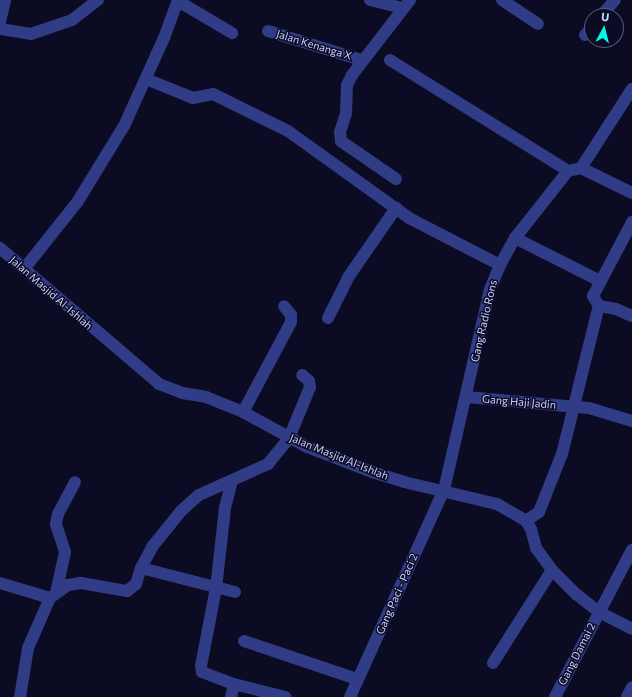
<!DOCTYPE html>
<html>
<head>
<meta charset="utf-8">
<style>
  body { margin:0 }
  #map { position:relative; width:632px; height:697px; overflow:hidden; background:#0b0b23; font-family:Commissioner,sans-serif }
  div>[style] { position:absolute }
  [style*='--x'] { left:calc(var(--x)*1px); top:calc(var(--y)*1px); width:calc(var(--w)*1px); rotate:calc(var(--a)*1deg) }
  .minor>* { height:12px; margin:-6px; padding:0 6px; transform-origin:6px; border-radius:6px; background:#313c87 }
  span { translate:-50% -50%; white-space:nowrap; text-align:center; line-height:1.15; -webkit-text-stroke:3px #0b0b23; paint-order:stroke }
  .street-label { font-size:11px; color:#cdd0ff }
  .north { position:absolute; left:584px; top:8px; width:40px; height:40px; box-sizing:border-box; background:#0b0b23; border:1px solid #595a7b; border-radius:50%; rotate:7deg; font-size:11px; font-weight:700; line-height:16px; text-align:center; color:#cdd0ff }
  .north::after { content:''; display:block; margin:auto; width:14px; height:18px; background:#00f8e7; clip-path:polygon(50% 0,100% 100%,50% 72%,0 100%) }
</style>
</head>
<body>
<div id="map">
  <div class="minor">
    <div style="--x:370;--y:0;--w:34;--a:14"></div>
    <div style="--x:502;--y:0;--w:43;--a:33.7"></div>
    <div style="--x:178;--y:1;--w:63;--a:30.7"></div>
    <div style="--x:601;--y:16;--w:21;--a:-49"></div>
    <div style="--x:0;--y:22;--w:23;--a:-77"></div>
    <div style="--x:0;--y:29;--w:31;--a:9"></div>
    <div style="--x:31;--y:34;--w:43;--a:-18.9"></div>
    <div style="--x:72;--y:20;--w:33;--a:-38"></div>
    <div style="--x:268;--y:31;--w:97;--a:17.3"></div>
    <div style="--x:585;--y:35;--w:11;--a:-49"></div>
    <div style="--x:390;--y:60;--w:210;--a:31.9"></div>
    <div style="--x:146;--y:79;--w:51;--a:22"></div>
    <div style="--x:193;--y:98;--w:20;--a:-11"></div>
    <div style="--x:213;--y:94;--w:84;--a:26.3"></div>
    <div style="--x:288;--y:131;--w:149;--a:35.7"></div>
    <div style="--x:409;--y:218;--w:102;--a:27.3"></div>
    <div style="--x:581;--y:168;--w:94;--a:-57.2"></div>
    <div style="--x:396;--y:179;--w:67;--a:-145.4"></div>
    <div style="--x:341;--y:141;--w:9;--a:-96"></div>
    <div style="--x:340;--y:132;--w:20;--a:-72"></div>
    <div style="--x:346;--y:113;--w:28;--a:-88"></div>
    <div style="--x:347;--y:85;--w:11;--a:-63"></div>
    <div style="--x:352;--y:75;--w:95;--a:-52.3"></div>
    <div style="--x:515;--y:238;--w:95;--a:26.8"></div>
    <div style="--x:0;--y:248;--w:209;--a:40.5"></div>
    <div style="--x:159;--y:384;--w:25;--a:21"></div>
    <div style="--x:182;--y:393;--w:24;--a:9"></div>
    <div style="--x:206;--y:397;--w:40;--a:22"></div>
    <div style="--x:243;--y:412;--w:73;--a:28.7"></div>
    <div style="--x:307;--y:447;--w:70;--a:21"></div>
    <div style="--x:372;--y:472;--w:34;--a:17"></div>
    <div style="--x:404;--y:482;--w:96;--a:13.3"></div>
    <div style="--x:497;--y:504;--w:34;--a:30"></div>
    <div style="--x:526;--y:521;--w:9;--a:58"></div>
    <div style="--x:531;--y:529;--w:20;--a:75"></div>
    <div style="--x:536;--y:548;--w:27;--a:54"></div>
    <div style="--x:552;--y:570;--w:34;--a:45"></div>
    <div style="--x:576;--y:594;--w:29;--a:38"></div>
    <div style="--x:599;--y:612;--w:37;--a:27"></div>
    <div style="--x:24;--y:269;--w:87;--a:-51.5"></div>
    <div style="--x:78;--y:201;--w:88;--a:-58.5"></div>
    <div style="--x:124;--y:126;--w:97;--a:-65.6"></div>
    <div style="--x:164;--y:38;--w:40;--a:-69.8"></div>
    <div style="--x:599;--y:306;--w:12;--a:-121"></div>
    <div style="--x:593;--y:296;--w:84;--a:-62.2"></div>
    <div style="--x:328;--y:318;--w:47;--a:-63.4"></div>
    <div style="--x:349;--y:276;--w:83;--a:-55.3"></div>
    <div style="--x:467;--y:397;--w:122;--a:5.2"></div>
    <div style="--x:589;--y:408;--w:45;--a:16.8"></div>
    <div style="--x:243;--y:412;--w:102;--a:-61.9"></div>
    <div style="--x:291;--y:322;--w:7;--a:-90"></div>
    <div style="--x:291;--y:315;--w:11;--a:-128"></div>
    <div style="--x:231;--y:485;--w:24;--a:105"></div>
    <div style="--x:225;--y:508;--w:81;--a:96.4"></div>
    <div style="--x:216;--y:588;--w:79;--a:100.9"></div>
    <div style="--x:201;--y:666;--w:6;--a:81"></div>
    <div style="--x:202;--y:672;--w:34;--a:21"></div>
    <div style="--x:234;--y:684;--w:53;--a:14.3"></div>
    <div style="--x:526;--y:521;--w:16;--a:-35"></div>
    <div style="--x:539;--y:512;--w:62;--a:-68.4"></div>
    <div style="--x:562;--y:454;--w:153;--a:-76"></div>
    <div style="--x:599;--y:306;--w:17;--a:10"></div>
    <div style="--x:616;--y:309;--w:17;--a:24"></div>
    <div style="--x:141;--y:568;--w:97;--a:14.3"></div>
    <div style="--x:0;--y:583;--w:52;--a:16.7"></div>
    <div style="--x:56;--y:593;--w:42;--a:-77.6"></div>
    <div style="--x:65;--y:552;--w:29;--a:-108"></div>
    <div style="--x:56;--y:524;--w:10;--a:-79"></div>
    <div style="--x:58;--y:514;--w:36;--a:-62"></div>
    <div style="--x:244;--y:641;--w:119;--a:18.6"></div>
    <div style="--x:493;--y:663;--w:110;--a:-57.6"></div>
    <div style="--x:20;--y:697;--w:50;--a:-80.7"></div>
    <div style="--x:28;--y:648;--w:55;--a:-66.3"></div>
    <div style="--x:50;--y:598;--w:22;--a:-36"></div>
    <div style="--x:68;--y:585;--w:13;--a:-9"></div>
    <div style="--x:81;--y:583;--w:47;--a:9.9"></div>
    <div style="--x:127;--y:591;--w:11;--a:-38"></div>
    <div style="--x:136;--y:584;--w:17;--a:-73"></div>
    <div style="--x:141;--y:568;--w:24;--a:-62"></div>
    <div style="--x:152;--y:547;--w:46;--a:-51.1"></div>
    <div style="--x:181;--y:511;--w:24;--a:-42"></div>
    <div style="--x:199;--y:495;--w:76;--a:-24.2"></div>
    <div style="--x:268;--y:464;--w:33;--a:-51"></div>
    <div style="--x:289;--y:438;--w:55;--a:-67.6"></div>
    <div style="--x:310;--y:387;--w:6;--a:-99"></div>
    <div style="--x:309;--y:381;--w:9;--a:-139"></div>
    <div style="--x:231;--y:697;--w:13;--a:-77"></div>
    <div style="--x:350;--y:697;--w:227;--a:-65.6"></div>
    <div style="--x:444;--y:490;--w:206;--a:-77.1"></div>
    <div style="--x:490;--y:289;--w:26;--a:-67"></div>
    <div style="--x:500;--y:265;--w:31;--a:-61"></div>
    <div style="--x:515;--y:238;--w:85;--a:-51.7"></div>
    <div style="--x:568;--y:171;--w:13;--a:-13"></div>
    <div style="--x:581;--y:168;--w:57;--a:26.1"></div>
    <div style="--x:555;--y:697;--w:166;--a:-62.4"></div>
    <div style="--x:627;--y:697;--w:11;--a:-63"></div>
  </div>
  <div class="street-label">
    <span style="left:314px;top:45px;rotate:17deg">Jalan Kenanga X</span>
    <span style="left:51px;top:293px;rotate:41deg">Jalan Masjid Al-Ishlah</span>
    <span style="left:484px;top:321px;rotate:-77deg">Gang Radio Rons</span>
    <span style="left:519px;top:402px;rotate:5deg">Gang Haji Jadin</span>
    <span style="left:339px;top:457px;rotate:22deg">Jalan Masjid Al-Ishlah</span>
    <span style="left:397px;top:594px;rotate:-66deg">Gang Paci - Paci 2</span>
    <span style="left:577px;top:654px;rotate:-63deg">Gang Damai 2</span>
  </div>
  <div class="north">U</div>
</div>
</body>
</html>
